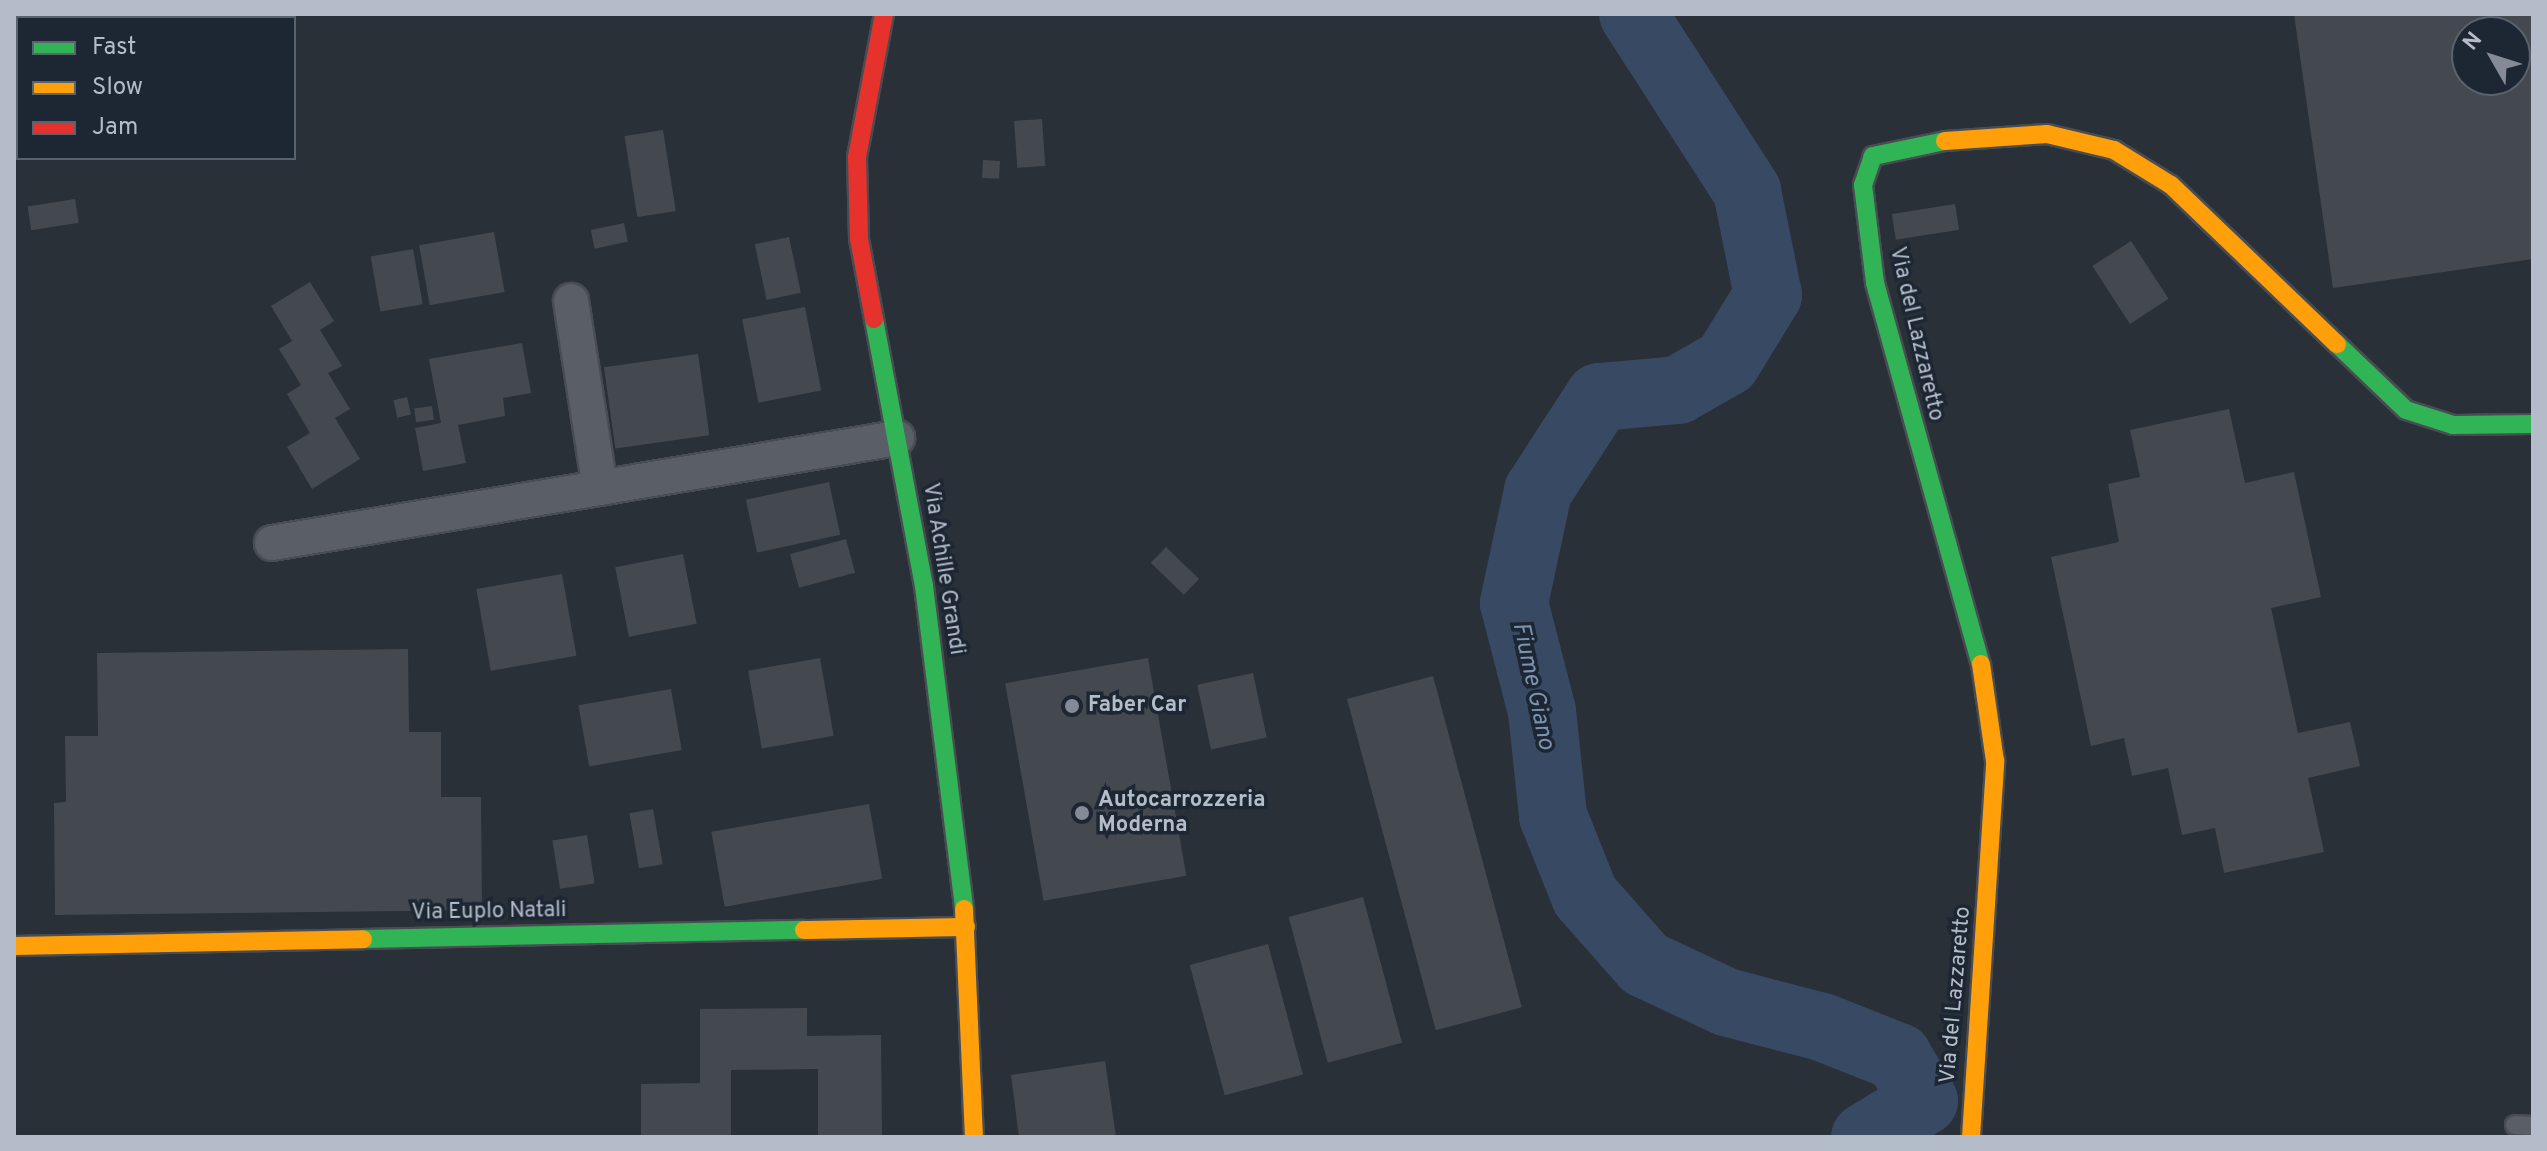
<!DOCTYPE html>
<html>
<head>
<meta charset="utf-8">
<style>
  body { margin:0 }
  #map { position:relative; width:2547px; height:1151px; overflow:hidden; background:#2a3038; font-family:Overpass,sans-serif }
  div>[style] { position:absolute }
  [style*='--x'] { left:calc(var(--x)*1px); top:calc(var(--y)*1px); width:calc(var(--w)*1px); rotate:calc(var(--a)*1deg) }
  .river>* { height:68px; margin:-34px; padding:0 34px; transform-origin:34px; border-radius:34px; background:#384963 }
  .building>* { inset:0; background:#444950; transform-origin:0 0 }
  .roads { filter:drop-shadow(2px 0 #484c53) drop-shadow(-2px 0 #484c53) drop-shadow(0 2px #484c53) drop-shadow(0 -2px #484c53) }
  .lane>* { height:18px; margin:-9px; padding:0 9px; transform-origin:9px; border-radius:9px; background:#5a5e66 }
  .street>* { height:34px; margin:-17px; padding:0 17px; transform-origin:17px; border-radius:17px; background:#5a5e66 }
  .fast>* { height:18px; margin:-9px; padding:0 9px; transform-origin:9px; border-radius:9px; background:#30b455 }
  .slow>* { height:18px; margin:-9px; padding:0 9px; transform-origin:9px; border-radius:9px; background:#ff9f0a }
  .jam>* { height:18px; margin:-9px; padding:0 9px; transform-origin:9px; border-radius:9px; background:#e5322d }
  .dots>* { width:22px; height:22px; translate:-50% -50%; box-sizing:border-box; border:4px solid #1d2633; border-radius:50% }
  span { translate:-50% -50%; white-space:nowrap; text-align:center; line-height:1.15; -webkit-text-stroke:7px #1d2633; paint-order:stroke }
  .street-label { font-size:22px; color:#b4bcc9 }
  .poi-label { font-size:22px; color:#b4bcc9; font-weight:700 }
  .left { translate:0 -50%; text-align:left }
  .water-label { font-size:24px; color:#7c92b1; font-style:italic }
  .frame { position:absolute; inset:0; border:16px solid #b4bcc9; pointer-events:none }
  .legend { position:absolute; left:16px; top:16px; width:280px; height:144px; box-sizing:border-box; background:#1d2633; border:2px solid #59626f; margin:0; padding:10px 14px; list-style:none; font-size:24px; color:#b4bcc9 }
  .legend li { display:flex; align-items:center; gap:16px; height:40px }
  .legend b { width:40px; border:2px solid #59626f }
  .north { position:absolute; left:2451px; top:16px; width:80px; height:80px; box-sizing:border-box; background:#1d2633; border:2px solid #59626f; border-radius:50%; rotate:309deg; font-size:22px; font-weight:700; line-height:32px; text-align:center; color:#b4bcc9 }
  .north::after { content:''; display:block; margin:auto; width:28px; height:36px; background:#848b96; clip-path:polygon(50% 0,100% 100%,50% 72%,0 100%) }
</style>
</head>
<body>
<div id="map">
  <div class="river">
    <div style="--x:1633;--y:14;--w:211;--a:57.2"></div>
    <div style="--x:1747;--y:191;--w:106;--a:78.6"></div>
    <div style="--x:1768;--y:295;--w:79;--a:121.5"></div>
    <div style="--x:1727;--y:362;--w:56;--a:150.3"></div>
    <div style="--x:1678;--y:390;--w:79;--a:174.9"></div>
    <div style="--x:1599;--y:397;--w:112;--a:123"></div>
    <div style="--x:1538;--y:491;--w:115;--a:102.1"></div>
    <div style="--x:1514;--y:603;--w:112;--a:75.5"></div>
    <div style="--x:1542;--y:711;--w:106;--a:84"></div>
    <div style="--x:1553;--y:816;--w:86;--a:68.2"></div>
    <div style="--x:1585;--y:896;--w:91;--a:48.6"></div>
    <div style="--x:1645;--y:964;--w:89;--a:25.1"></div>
    <div style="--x:1726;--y:1002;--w:99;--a:14.6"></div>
    <div style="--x:1822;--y:1027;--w:82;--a:21.5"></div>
    <div style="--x:1898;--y:1057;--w:51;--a:59.4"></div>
    <div style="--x:1924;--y:1101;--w:69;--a:148.6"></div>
  </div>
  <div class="building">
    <div style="clip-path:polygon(evenodd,2294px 14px,2533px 14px,2533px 259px,2333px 288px,2294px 14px,2467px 32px,2515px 32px,2515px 80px,2467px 80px,2467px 32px)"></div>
    <div style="left:1042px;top:119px;width:47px;height:28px;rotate:86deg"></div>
    <div style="left:663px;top:130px;width:82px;height:39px;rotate:81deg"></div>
    <div style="left:983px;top:160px;width:17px;height:18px;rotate:3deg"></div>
    <div style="left:75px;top:199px;width:24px;height:48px;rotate:81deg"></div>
    <div style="left:1955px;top:204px;width:26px;height:64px;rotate:81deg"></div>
    <div style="left:624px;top:223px;width:19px;height:34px;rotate:78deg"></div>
    <div style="left:494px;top:232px;width:61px;height:76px;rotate:80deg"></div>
    <div style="left:789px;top:237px;width:57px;height:35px;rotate:78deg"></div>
    <div style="left:2131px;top:241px;width:69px;height:46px;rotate:57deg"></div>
    <div style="left:413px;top:249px;width:56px;height:43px;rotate:80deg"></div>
    <div style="clip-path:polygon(310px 282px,334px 321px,320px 330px,342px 366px,328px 373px,350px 409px,335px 418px,360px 459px,312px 489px,287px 447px,310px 433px,287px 394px,301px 385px,279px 349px,292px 341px,271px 306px)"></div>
    <div style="left:805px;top:307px;width:85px;height:64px;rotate:79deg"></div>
    <div style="clip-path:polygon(522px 343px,531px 393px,503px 398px,505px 416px,458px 425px,466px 463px,423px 471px,415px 428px,441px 423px,429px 359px)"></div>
    <div style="left:698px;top:354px;width:82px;height:95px;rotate:82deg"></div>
    <div style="left:407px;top:397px;width:18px;height:14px;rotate:77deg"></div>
    <div style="left:432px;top:406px;width:14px;height:18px;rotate:82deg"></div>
    <div style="clip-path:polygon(2229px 409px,2245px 483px,2294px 472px,2321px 597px,2271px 608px,2298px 733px,2350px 722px,2360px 766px,2308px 778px,2324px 852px,2224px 873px,2215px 828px,2182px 835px,2168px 768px,2132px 776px,2124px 738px,2091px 746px,2051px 557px,2119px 542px,2108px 484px,2140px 477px,2130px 430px)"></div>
    <div style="left:829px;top:482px;width:54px;height:85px;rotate:78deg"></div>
    <div style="left:846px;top:539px;width:35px;height:58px;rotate:75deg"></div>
    <div style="left:1166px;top:547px;width:46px;height:22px;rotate:44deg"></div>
    <div style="left:683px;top:554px;width:71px;height:69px;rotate:79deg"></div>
    <div style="left:562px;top:574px;width:83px;height:87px;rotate:80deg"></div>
    <div style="clip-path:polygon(408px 649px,409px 732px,441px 732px,441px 797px,481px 797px,482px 910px,55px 915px,54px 803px,66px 802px,65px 736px,98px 736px,97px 653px)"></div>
    <div style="left:820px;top:658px;width:79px;height:73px;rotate:80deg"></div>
    <div style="left:1148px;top:658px;width:221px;height:145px;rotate:80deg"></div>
    <div style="left:1253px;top:673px;width:66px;height:57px;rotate:78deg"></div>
    <div style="left:1433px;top:676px;width:343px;height:89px;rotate:75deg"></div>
    <div style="left:671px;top:689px;width:62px;height:94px;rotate:80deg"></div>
    <div style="left:869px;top:804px;width:76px;height:160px;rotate:80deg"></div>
    <div style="left:653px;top:809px;width:56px;height:24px;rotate:80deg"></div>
    <div style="left:587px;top:835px;width:49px;height:35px;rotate:81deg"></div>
    <div style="left:1363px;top:897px;width:151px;height:77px;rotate:75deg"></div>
    <div style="left:1268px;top:944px;width:135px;height:81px;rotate:75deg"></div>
    <div style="clip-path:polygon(807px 1008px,807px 1036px,881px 1035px,882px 1137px,818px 1137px,818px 1069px,731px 1070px,731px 1137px,641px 1137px,641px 1084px,700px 1083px,700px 1009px)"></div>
    <div style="clip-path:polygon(1105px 1061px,1116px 1137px,1019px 1137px,1011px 1075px)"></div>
  </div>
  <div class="roads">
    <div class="lane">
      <div style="--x:2515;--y:1125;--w:18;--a:3"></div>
    </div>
    <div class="street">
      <div style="--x:571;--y:301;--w:189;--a:81.2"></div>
      <div style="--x:272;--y:543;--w:634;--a:-9.54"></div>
    </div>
    <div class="fast">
      <div style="--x:1945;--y:141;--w:74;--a:168.2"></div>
      <div style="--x:1873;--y:156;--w:31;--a:109"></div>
      <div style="--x:1863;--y:185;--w:99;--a:83"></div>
      <div style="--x:1875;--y:283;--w:395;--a:74.5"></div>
      <div style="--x:874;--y:319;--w:272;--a:79.4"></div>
      <div style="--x:924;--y:586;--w:325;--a:82.9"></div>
      <div style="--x:2337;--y:344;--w:95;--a:43.7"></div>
      <div style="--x:2406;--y:410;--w:49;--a:17.7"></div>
      <div style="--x:2453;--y:425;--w:80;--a:-0.7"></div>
      <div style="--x:363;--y:939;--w:441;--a:-1.2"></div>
    </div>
    <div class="slow">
      <div style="--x:1945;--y:141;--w:102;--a:-3.9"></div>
      <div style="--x:2047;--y:134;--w:69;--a:13.4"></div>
      <div style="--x:2114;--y:150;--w:67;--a:31.6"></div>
      <div style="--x:2171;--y:185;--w:230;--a:43.8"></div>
      <div style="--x:964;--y:909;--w:228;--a:87.5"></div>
      <div style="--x:804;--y:930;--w:162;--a:-1.1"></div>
      <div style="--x:14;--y:946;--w:349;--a:-1.1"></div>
      <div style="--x:1971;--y:1137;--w:377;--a:-86.3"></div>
      <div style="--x:1995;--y:761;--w:98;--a:-98.2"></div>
    </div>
    <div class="jam">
      <div style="--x:874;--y:319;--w:81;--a:-100.6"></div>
      <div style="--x:859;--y:239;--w:82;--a:-91.4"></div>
      <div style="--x:857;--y:157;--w:146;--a:-79.3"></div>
    </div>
  </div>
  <div class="dots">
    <div style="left:1072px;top:706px;background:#848b96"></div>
    <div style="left:1082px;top:813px;background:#848b96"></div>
  </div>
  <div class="street-label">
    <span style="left:1916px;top:334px;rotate:77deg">Via del Lazzaretto</span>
    <span style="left:943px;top:569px;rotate:81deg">Via Achille Grandi</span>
    <span style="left:489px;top:912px;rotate:-1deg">Via Euplo Natali</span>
    <span style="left:1956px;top:995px;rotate:-85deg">Via del Lazzaretto</span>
  </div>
  <div class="poi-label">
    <span class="left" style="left:1088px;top:706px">Faber Car</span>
    <span class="left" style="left:1098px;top:813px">Autocarrozzeria<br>Moderna</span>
  </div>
  <div class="water-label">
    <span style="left:1532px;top:686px;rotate:78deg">Fiume Giano</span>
  </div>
  <div class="frame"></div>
  <ul class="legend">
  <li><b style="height:10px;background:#30b455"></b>Fast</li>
  <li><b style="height:10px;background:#ff9f0a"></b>Slow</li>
  <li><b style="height:10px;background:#e5322d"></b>Jam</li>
  </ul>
  <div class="north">N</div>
</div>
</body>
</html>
